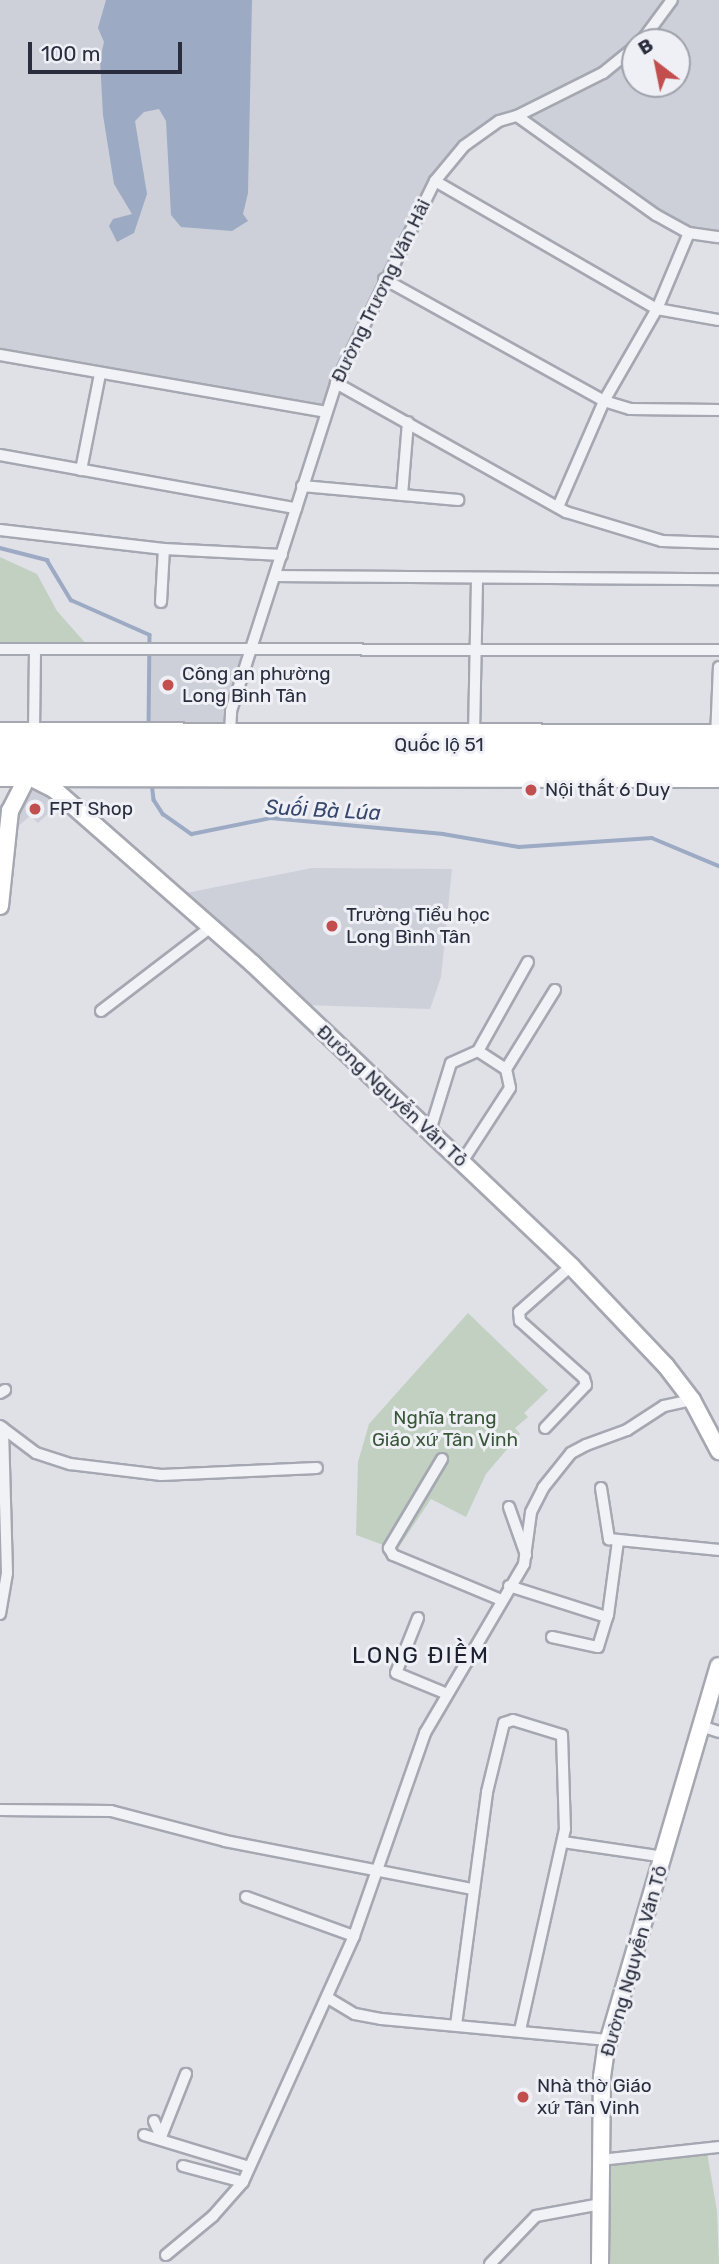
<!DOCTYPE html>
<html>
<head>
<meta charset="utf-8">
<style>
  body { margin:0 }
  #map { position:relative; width:719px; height:2264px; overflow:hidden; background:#dfe1e7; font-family:Rubik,sans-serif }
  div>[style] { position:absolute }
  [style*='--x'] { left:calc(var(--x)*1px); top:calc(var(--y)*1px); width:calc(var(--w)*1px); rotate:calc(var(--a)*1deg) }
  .built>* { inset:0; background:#cdd0d9 }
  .green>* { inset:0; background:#c2d0c1 }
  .water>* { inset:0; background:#9daac4 }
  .stream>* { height:3.5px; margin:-1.75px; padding:0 1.75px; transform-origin:1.75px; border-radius:1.75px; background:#9daac4 }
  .roads { filter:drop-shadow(2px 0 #a5a7b1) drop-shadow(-2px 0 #a5a7b1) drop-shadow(0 2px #a5a7b1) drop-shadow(0 -2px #a5a7b1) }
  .street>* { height:10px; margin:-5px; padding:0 5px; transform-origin:5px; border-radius:5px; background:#f1f2f6 }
  .secondary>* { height:16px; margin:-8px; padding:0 8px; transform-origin:8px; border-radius:8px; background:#fff }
  .primary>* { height:18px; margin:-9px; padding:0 9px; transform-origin:9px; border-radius:9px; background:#fff }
  .highway>* { height:19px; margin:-9.5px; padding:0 9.5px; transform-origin:9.5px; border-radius:9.5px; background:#fff }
  .dots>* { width:19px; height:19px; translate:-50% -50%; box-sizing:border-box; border:4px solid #eef0f5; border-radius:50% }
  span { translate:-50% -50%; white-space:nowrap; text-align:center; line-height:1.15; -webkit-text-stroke:6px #eef0f5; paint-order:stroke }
  .street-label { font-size:19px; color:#292d3d }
  .poi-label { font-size:19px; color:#292d3d }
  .left { translate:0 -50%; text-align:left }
  .park-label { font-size:19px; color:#395738 }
  .water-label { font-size:21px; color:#37476d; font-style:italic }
  .quarter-label { font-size:23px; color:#1b1f2e; letter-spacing:2px }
  .north { position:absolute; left:621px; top:28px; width:70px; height:70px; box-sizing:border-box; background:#eef0f5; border:2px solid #9fa2ab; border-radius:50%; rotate:328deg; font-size:19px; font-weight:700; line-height:28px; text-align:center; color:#292d3d }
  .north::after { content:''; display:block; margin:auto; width:24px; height:32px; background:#c34e4e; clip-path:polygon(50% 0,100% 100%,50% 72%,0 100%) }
  .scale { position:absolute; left:28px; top:42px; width:154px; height:32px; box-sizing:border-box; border:4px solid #292d3d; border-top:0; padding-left:9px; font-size:21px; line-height:24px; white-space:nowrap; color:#292d3d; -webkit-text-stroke:5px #eef0f5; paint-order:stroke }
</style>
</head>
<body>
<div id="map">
  <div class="built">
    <div style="clip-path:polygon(0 0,668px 0,645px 33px,601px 70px,499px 117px,432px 179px,380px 278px,324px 407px,0 352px)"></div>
    <div style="clip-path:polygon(676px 0,719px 0,719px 233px,690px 230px,658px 212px,523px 117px,605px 76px,635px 52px,635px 84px,677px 84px,677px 42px,646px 42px)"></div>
    <div style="clip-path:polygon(248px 653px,227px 727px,149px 727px,151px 654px)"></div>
    <div style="clip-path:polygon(30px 783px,60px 803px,38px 823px,30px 816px,15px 829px,16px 812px)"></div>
    <div style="clip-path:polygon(312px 868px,452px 869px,441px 977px,430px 1009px,304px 1005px,181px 894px)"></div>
  </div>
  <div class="green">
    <div style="clip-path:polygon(0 557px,37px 574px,57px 611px,88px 646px,0 645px)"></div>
    <div style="clip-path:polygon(468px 1313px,548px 1390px,524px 1413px,528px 1417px,515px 1428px,520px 1434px,486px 1474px,466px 1517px,431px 1499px,397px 1550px,356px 1535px,358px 1462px,369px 1424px)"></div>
    <div style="clip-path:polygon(707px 2152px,717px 2211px,719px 2264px,606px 2264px,607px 2163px)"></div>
  </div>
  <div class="water">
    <div style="clip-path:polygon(106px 0,252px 0,248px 193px,243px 214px,248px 221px,232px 231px,181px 227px,171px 215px,166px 121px,159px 109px,144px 112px,135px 121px,147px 194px,134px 233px,117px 242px,109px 226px,113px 219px,132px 214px,114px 184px,103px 115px,100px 60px,104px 42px,98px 28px)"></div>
  </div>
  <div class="stream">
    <div style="--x:0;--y:548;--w:49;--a:14.3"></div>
    <div style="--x:47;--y:560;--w:47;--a:59"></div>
    <div style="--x:71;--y:600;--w:86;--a:23.9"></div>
    <div style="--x:150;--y:635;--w:91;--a:90.6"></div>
    <div style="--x:152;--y:783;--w:17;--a:83"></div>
    <div style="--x:154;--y:800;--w:17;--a:57"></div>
    <div style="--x:163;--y:814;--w:35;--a:35"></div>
    <div style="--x:192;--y:834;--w:81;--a:-11.4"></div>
    <div style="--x:271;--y:818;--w:173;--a:5.3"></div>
    <div style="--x:443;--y:834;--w:77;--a:9.7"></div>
    <div style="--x:519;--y:847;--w:133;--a:-3.9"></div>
    <div style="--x:652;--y:838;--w:73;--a:22.7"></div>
  </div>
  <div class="roads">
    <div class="street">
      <div style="--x:641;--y:42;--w:52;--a:-53.6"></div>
      <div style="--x:517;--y:116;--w:96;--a:-26.6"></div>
      <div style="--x:603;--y:73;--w:41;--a:-39.1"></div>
      <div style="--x:435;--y:181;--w:256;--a:30"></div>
      <div style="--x:657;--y:309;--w:63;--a:10.1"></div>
      <div style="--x:384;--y:279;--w:252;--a:29"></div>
      <div style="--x:604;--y:401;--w:27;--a:17"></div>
      <div style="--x:630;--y:409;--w:89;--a:0.6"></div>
      <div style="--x:0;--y:355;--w:331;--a:9.9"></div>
      <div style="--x:336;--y:383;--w:264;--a:29.3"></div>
      <div style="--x:566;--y:512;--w:100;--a:16.8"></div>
      <div style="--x:662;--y:541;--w:57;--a:2"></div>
      <div style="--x:0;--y:455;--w:301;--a:10.2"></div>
      <div style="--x:81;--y:470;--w:98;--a:-78.8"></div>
      <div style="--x:302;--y:486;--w:157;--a:5.1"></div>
      <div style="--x:402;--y:495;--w:73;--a:-85.3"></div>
      <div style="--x:558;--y:507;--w:116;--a:-66.5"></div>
      <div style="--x:604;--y:401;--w:106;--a:-60.1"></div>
      <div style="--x:657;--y:309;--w:82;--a:-67.2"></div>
      <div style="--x:0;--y:530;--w:165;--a:6.6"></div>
      <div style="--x:164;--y:549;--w:118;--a:2.9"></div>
      <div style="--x:276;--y:576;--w:443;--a:0.4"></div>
      <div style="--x:161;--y:602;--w:53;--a:-86.8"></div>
      <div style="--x:0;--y:649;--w:719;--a:0.08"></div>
      <div style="--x:34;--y:732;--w:82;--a:-89.3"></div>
      <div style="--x:230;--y:733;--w:22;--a:-87"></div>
      <div style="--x:231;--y:711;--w:344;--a:-72.2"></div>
      <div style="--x:336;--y:383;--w:225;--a:-63.9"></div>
      <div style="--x:435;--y:181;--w:45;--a:-50.4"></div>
      <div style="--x:464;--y:146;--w:43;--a:-35.5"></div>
      <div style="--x:499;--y:121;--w:19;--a:-16"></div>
      <div style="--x:517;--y:116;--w:171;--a:35.5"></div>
      <div style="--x:656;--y:215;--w:38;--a:29"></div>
      <div style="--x:689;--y:233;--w:30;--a:8"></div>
      <div style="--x:474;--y:736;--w:158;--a:-88.9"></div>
      <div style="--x:716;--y:738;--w:71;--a:-87.6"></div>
      <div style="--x:101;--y:1011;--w:138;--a:-37.4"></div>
      <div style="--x:478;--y:1051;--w:102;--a:-60.7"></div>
      <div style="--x:506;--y:1069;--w:93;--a:-58.2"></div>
      <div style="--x:429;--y:1134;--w:74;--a:-72.8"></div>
      <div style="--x:451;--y:1063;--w:30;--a:-24"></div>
      <div style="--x:478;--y:1051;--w:33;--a:33"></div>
      <div style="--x:506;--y:1069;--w:19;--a:78"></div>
      <div style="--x:510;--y:1088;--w:88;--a:123"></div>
      <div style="--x:0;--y:1393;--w:6;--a:-31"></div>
      <div style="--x:0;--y:1426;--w:45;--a:36.9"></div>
      <div style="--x:36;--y:1453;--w:36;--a:18"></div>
      <div style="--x:70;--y:1464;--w:92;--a:6.9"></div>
      <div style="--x:161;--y:1475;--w:156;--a:-2.6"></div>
      <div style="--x:545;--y:1428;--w:59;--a:-46.4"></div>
      <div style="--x:586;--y:1385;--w:7;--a:-106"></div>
      <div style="--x:584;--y:1378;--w:86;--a:-138.3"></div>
      <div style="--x:520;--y:1321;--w:9;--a:-96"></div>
      <div style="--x:519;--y:1312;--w:69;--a:-41.5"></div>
      <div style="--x:442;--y:1459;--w:104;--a:120.8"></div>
      <div style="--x:389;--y:1548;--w:8;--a:60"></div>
      <div style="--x:393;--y:1555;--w:117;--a:22.6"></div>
      <div style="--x:601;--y:1488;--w:52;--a:81.1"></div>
      <div style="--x:609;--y:1539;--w:111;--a:5.7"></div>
      <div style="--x:509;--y:1507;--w:51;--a:70.5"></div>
      <div style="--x:509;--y:1586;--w:103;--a:17.6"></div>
      <div style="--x:0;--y:1614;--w:42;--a:-80.3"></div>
      <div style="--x:7;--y:1573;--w:145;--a:-91.6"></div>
      <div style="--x:418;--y:1618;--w:59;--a:111.8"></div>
      <div style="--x:396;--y:1673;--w:53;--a:22.2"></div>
      <div style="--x:552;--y:1637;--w:47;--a:12.3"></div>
      <div style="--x:598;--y:1647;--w:34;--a:-73"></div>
      <div style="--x:608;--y:1615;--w:75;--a:-82.3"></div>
      <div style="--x:701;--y:1726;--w:19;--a:18"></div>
      <div style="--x:0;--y:1810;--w:111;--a:0.5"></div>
      <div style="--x:111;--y:1811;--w:118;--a:14.7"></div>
      <div style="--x:225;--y:1841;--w:251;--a:11"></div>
      <div style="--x:563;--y:1842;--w:102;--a:8.4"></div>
      <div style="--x:246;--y:1897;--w:115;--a:19.9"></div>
      <div style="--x:328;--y:1998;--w:31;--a:31"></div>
      <div style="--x:355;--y:2014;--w:26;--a:11"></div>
      <div style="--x:381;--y:2019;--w:228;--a:5.3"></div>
      <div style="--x:456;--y:2025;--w:235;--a:-82.4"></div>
      <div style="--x:487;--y:1792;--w:71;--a:-76.2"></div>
      <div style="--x:504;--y:1723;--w:9;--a:-18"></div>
      <div style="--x:513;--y:1720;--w:51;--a:17"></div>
      <div style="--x:562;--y:1735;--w:94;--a:88.2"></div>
      <div style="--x:565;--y:1829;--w:207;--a:102.6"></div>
      <div style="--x:154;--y:2121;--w:20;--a:66"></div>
      <div style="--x:144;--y:2135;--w:110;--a:16.9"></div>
      <div style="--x:161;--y:2137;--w:68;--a:-68.4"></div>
      <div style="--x:601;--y:2160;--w:119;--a:-6.3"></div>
      <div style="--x:183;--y:2166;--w:62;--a:14.9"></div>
      <div style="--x:166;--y:2255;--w:61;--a:-39.7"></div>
      <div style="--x:213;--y:2216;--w:45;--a:-48.6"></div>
      <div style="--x:243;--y:2182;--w:270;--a:-65.7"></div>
      <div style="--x:354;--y:1936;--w:215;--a:-70.7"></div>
      <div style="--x:425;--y:1733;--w:196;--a:-59.6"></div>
      <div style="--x:524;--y:1564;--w:52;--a:-82.3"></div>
      <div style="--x:531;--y:1512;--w:27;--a:-63"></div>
      <div style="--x:543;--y:1488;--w:45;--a:-51.3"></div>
      <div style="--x:571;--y:1453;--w:17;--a:-28"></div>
      <div style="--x:586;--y:1445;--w:44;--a:-20.1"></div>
      <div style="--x:627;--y:1430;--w:44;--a:-33"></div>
      <div style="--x:664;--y:1406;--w:29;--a:-12"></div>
      <div style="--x:490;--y:2264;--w:66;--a:-46.2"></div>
      <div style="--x:536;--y:2216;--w:66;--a:-10.5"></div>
    </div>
    <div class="secondary">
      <div style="--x:0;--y:906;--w:96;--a:-84"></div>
      <div style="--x:10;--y:811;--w:39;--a:-63"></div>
      <div style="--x:28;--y:776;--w:30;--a:27"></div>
      <div style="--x:55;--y:790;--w:264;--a:41.3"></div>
      <div style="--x:253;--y:964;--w:439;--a:43.5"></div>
      <div style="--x:571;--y:1266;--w:138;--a:46.5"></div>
      <div style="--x:666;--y:1366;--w:43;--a:52.6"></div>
      <div style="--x:692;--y:1400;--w:58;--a:62.1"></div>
      <div style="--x:600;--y:2264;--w:187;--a:-89.4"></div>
      <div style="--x:602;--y:2077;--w:28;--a:-82"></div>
      <div style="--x:606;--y:2049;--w:399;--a:-73.6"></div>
    </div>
    <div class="primary">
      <div style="--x:0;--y:732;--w:719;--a:0.16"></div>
      <div style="--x:0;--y:777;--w:719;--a:0.08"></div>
    </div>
    <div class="highway">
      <div style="--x:0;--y:747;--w:719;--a:-0.16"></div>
      <div style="--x:0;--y:763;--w:719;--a:0.08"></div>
    </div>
  </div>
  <div class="dots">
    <div style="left:168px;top:685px;background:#c34e4e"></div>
    <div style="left:531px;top:790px;background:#c34e4e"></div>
    <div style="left:35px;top:809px;background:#c34e4e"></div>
    <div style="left:332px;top:926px;background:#c34e4e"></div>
    <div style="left:523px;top:2097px;background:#c34e4e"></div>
  </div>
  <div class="street-label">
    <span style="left:381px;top:291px;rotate:-64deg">Đường Trương Văn Hải</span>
    <span style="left:439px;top:745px">Quốc lộ 51</span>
    <span style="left:392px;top:1096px;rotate:43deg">Đường Nguyễn Văn Tỏ</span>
    <span style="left:634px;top:1961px;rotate:-74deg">Đường Nguyễn Văn Tỏ</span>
  </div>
  <div class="poi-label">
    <span class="left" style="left:182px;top:685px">Công an phường<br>Long Bình Tân</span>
    <span class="left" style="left:545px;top:790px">Nội thất 6 Duy</span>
    <span class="left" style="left:49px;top:809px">FPT Shop</span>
    <span class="left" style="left:346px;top:926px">Trường Tiểu học<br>Long Bình Tân</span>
    <span class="left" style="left:537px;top:2097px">Nhà thờ Giáo<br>xứ Tân Vinh</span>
  </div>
  <div class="park-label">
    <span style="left:445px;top:1429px">Nghĩa trang<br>Giáo xứ Tân Vinh</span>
  </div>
  <div class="water-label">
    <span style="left:323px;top:810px;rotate:3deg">Suối Bà Lúa</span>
  </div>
  <div class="quarter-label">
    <span style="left:421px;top:1655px">LONG ĐIỀM</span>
  </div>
  <div class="north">B</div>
  <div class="scale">100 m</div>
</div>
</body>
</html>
